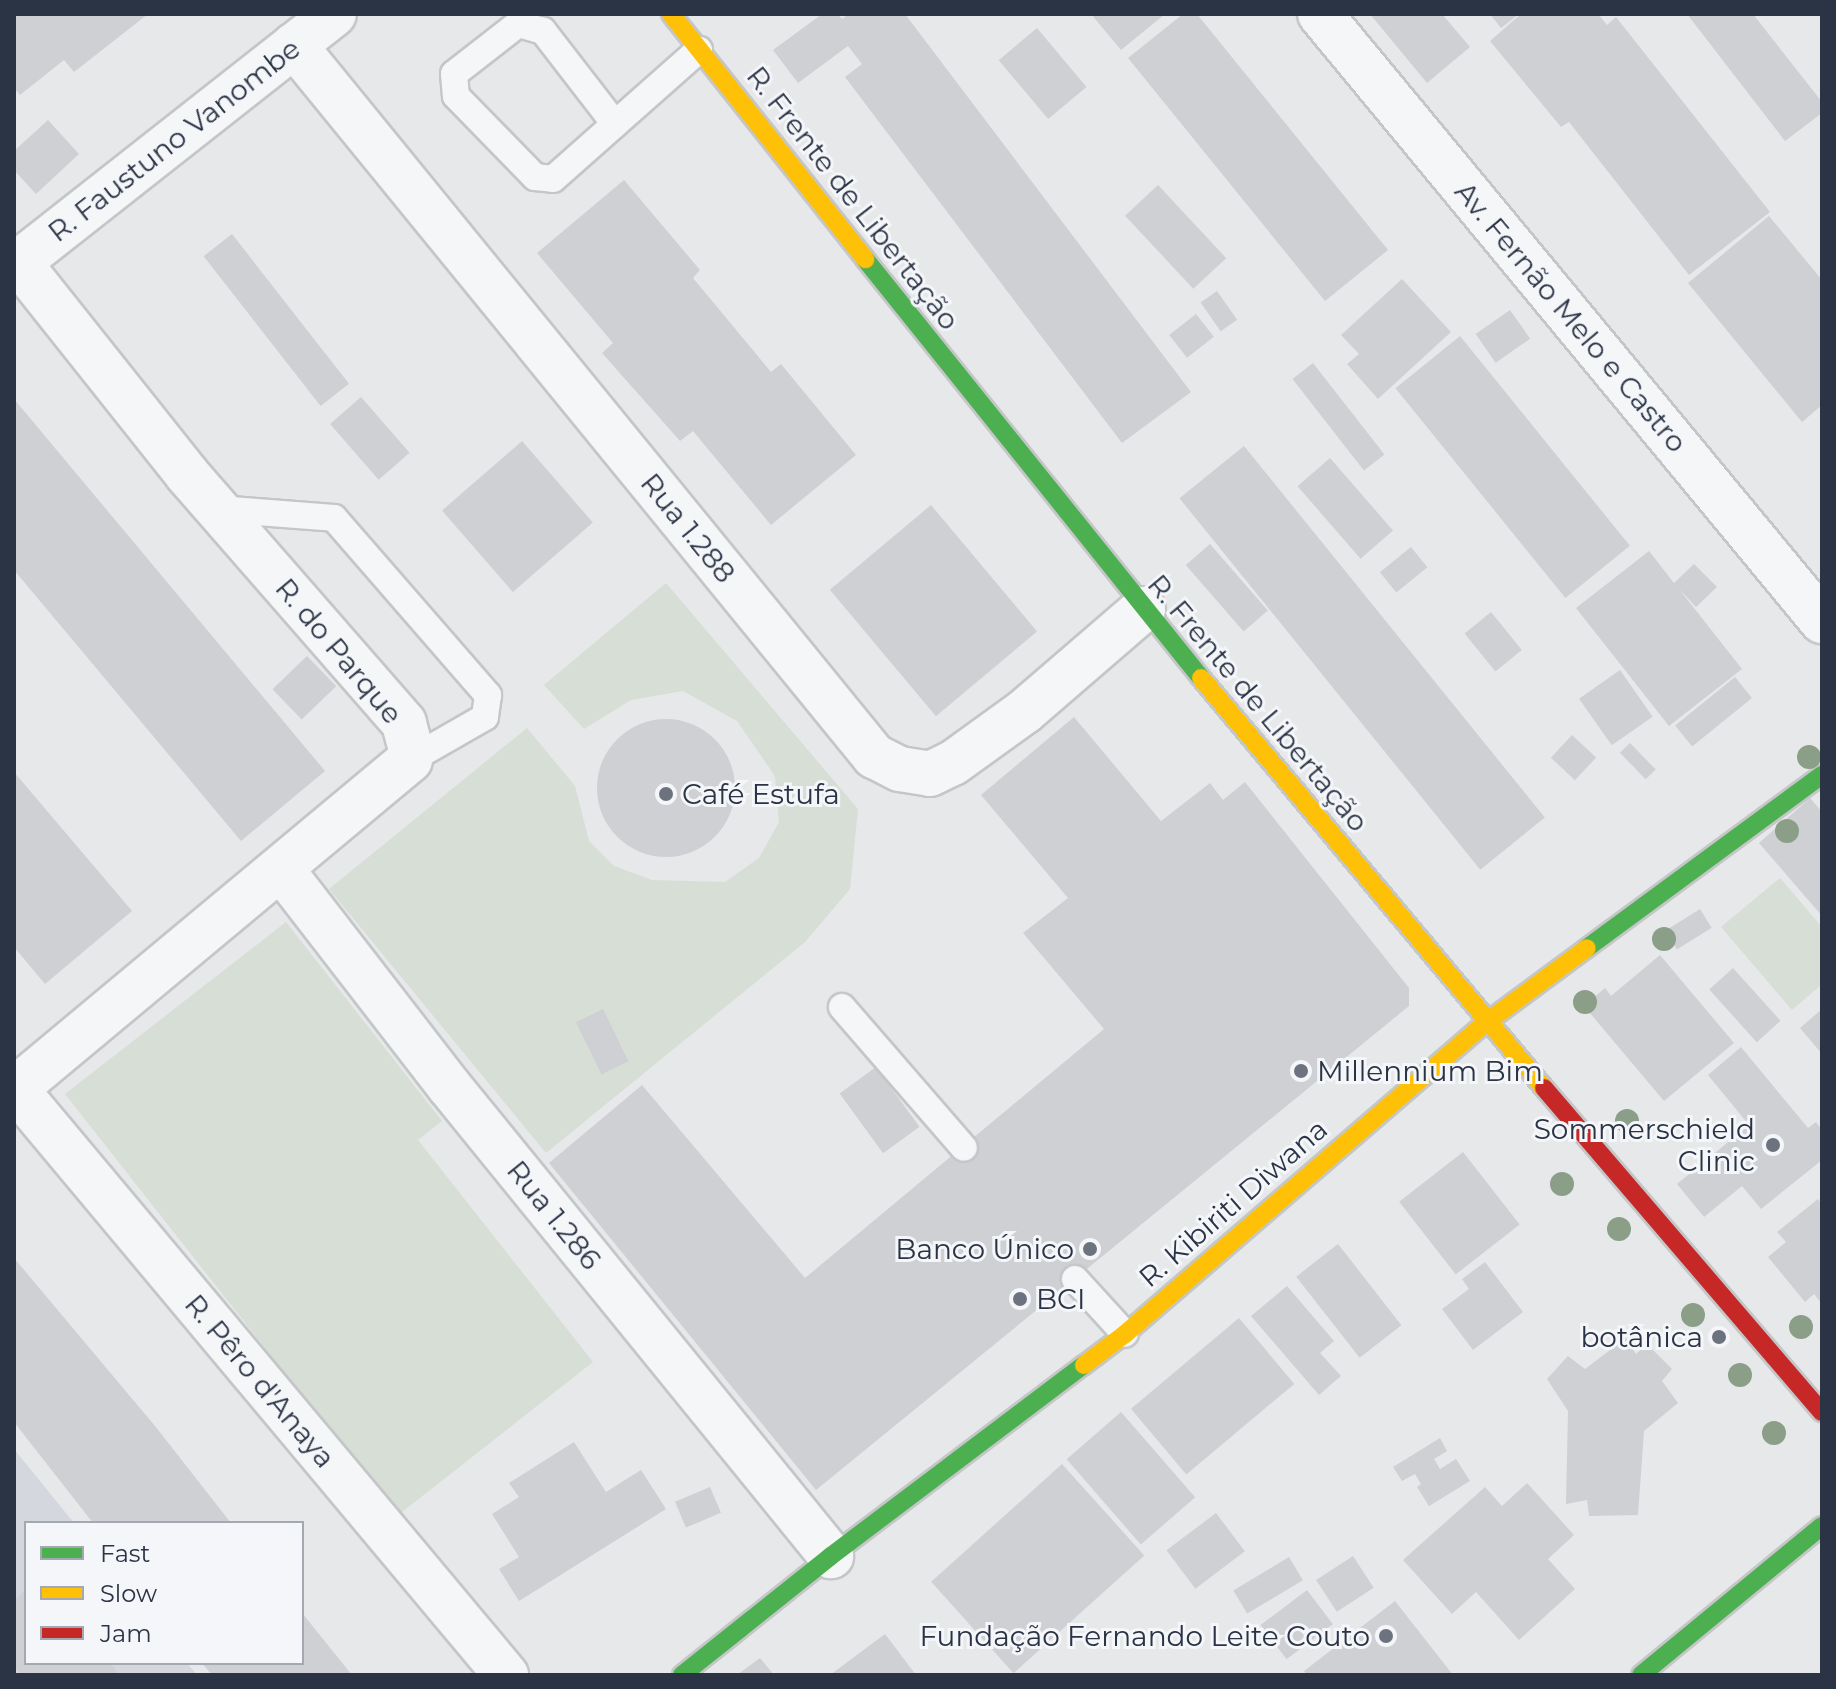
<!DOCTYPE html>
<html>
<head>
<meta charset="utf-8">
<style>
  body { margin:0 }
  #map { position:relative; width:1836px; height:1689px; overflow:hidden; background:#e6e8ea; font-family:Montserrat,sans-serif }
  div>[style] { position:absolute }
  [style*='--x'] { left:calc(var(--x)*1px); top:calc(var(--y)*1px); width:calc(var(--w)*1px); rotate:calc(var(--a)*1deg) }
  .built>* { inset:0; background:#d4d7dd }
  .green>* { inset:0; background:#d6ded6 }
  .building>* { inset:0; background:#ced0d3; transform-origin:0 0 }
  .round { border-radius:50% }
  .roads { filter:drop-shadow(2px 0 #c4c6c8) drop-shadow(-2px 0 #c4c6c8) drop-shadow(0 2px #c4c6c8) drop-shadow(0 -2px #c4c6c8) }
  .lane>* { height:26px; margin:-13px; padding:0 13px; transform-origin:13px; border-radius:13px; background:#f5f6f7 }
  .street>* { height:44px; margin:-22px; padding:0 22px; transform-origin:22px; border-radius:22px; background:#f5f6f7 }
  .fast>* { height:18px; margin:-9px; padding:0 9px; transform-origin:9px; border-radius:9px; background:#4caf50 }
  .slow>* { height:18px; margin:-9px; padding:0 9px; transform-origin:9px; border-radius:9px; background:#ffc107 }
  .jam>* { height:18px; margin:-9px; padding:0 9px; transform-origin:9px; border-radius:9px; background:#c62828 }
  .trees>* { width:24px; height:24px; margin:-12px; border-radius:50%; background:#8a9e88 }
  .dots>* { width:22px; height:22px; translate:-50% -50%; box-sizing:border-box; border:4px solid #f4f6f9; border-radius:50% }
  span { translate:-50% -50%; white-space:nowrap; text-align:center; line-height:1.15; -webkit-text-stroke:6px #f4f6f9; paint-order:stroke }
  .street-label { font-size:28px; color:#2b3445 }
  .poi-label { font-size:28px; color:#2b3445 }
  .left { translate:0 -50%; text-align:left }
  .right { translate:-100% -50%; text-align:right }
  .frame { position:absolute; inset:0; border:16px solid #2b3445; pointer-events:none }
  .legend { position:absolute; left:24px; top:1521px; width:280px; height:144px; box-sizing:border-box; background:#f4f6f9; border:2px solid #a4a8b1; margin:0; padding:10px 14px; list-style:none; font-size:24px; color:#2b3445 }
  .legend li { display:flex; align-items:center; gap:16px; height:40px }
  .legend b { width:40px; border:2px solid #a4a8b1 }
</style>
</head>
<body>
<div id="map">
  <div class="built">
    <div style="clip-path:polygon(14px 1449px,74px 1523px,26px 1523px,26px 1663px,187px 1663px,197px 1675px,14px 1675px)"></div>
  </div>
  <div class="green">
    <div style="clip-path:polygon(666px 583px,858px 809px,850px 889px,805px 942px,546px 1153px,329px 889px,527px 728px,575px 786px,589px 841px,614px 866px,652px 880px,725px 882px,759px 858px,779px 822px,775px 776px,737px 721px,683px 691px,631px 700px,584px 729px,544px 685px)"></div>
    <div style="clip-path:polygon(1780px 878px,1822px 927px,1822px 984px,1792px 1010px,1721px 927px)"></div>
    <div style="clip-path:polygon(286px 922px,442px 1121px,418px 1140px,593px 1362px,397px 1516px,65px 1094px)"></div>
  </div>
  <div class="building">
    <div style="clip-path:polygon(14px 14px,148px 14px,74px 72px,64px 60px,20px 95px,14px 88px)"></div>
    <div style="clip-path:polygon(822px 14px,838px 14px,842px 19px,849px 14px,905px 14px,1191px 392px,1122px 443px,845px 77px,862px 64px,848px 46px,798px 83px,773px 50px)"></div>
    <div style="clip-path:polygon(1091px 14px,1165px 14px,1121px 50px)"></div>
    <div style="clip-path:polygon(1183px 14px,1197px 14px,1388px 250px,1325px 301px,1128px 58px)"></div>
    <div style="clip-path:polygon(1370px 14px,1442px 14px,1470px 47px,1427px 83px)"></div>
    <div style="clip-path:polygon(1490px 14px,1519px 14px,1501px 28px)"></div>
    <div style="clip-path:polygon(1521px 14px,1598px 14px,1607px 25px,1616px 17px,1770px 212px,1689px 275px,1569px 122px,1561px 127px,1490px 41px)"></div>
    <div style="clip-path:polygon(1687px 14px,1753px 14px,1822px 102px,1822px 113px,1785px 141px)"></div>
    <div style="left:1037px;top:28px;width:77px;height:50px;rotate:50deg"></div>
    <div style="clip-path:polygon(48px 120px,79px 154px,36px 194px,14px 170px,14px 151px)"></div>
    <div style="clip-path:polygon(624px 180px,700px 270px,693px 278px,771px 372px,781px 364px,856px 455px,771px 525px,693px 431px,680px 441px,602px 353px,613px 343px,537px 253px)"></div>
    <div style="left:1158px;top:185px;width:100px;height:45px;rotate:47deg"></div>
    <div style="clip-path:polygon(1769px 216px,1822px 280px,1822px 405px,1802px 422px,1688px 283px)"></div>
    <div style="left:232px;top:234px;width:190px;height:36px;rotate:52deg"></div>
    <div style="clip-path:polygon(1402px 279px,1451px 332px,1378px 399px,1347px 364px,1359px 354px,1341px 335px)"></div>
    <div style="left:1217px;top:291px;width:35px;height:20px;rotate:55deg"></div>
    <div style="left:1510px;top:310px;width:35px;height:42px;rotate:55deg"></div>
    <div style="left:1196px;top:314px;width:29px;height:34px;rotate:52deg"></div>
    <div style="left:1460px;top:336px;width:270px;height:83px;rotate:51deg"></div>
    <div style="left:1313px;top:363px;width:116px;height:26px;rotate:52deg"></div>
    <div style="left:361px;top:397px;width:74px;height:41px;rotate:49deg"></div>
    <div style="clip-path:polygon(14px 399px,325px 771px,241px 841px,14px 570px)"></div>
    <div style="left:522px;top:441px;width:108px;height:106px;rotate:49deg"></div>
    <div style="left:1244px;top:446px;width:478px;height:83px;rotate:51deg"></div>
    <div style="left:1330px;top:458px;width:96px;height:43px;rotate:49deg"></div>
    <div style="left:931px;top:505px;width:165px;height:132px;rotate:50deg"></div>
    <div style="left:1210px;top:544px;width:88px;height:32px;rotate:49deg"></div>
    <div style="left:1411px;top:547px;width:26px;height:40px;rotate:51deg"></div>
    <div style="clip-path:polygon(1649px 551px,1674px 583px,1694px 564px,1717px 587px,1696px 607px,1679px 589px,1742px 669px,1669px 726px,1576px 608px)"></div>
    <div style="left:1491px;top:612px;width:49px;height:34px;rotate:51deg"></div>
    <div style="left:307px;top:656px;width:42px;height:48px;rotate:46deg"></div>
    <div style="left:1620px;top:670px;width:57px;height:50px;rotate:55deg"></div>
    <div style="left:1735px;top:677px;width:27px;height:77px;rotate:51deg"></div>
    <div style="clip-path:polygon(1074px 717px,1161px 821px,1210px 783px,1223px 800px,1245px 782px,1409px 988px,1409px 1006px,816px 1490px,549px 1163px,642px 1085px,805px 1278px,1104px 1029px,1023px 933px,1068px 898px,981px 795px)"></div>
    <div class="round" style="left:597px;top:719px;width:138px;height:138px"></div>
    <div style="left:1572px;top:735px;width:33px;height:31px;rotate:43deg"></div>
    <div style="left:1630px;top:743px;width:37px;height:14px;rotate:46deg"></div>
    <div style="clip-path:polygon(14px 772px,132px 911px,45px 984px,14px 947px)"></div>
    <div style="clip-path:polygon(1810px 798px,1822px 812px,1822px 916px,1759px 843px)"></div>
    <div style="left:1700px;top:909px;width:22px;height:41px;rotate:58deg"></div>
    <div style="clip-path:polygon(1660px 955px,1734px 1043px,1664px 1101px,1584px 1006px,1605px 988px,1611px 996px)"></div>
    <div style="left:1733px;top:968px;width:71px;height:32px;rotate:48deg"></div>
    <div style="left:603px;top:1009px;width:58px;height:30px;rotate:64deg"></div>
    <div style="clip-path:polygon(1822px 1009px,1822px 1054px,1800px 1028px)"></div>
    <div style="clip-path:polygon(1741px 1047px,1808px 1128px,1816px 1122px,1822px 1130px,1822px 1160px,1761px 1209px,1742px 1186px,1704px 1217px,1677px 1184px,1749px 1125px,1708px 1075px)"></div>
    <div style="left:876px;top:1067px;width:74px;height:45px;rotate:54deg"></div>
    <div style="left:1463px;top:1152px;width:92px;height:81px;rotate:52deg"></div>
    <div style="clip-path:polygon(1818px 1199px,1822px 1204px,1822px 1304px,1814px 1294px,1805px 1302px,1768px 1257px,1786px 1242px,1777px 1232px)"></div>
    <div style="left:1338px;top:1244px;width:103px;height:53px;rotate:52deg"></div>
    <div style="clip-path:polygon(14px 1258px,155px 1426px,231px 1523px,93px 1523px,14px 1422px)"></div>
    <div style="clip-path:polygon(1485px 1262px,1523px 1312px,1473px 1350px,1442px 1309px,1469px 1289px,1462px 1279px)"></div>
    <div style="clip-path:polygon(1287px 1286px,1334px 1341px,1320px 1353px,1341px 1376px,1319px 1395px,1251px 1316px)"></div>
    <div style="left:1239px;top:1318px;width:86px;height:141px;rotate:50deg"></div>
    <div style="clip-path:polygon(1626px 1338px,1636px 1354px,1647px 1344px,1672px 1369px,1662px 1381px,1678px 1403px,1644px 1431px,1638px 1515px,1589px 1516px,1587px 1500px,1566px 1504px,1568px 1411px,1547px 1379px,1568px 1356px,1585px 1369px)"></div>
    <div style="left:1121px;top:1412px;width:113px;height:72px;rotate:49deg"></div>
    <div style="clip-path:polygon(1440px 1438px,1447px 1451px,1434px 1459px,1440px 1469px,1456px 1459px,1470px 1481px,1429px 1506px,1417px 1487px,1421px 1484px,1415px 1474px,1402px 1481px,1393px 1467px)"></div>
    <div style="clip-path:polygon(574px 1442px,606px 1492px,641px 1470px,666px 1509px,519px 1601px,499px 1569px,519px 1557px,492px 1514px,519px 1497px,509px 1483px)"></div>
    <div style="left:1062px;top:1464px;width:123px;height:176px;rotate:48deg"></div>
    <div style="clip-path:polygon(1527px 1483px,1574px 1535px,1548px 1559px,1575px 1589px,1519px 1640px,1476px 1592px,1452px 1614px,1403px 1560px,1485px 1487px,1502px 1506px)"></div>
    <div style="left:710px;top:1487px;width:28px;height:38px;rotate:67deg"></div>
    <div style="left:1216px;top:1513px;width:48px;height:62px;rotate:53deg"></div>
    <div style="left:1353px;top:1556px;width:38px;height:44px;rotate:57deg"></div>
    <div style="left:1289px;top:1557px;width:27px;height:65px;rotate:59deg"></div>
    <div style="clip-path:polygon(26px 1590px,26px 1663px,110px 1663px,120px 1675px,21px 1675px,14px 1666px,14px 1600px)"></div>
    <div style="left:1307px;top:1590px;width:43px;height:58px;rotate:53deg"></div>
    <div style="clip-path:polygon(1395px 1601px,1453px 1675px,1307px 1675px,1304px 1671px)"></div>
    <div style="clip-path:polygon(302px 1613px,352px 1675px,212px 1675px,202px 1663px,302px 1663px)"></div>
    <div style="clip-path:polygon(885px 1634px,916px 1675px,830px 1675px)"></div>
    <div style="clip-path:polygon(760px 1658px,774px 1675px,737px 1675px)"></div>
  </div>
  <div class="roads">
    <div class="lane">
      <div style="--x:615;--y:124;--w:118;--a:-127.7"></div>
      <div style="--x:543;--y:31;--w:26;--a:-164"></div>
      <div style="--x:518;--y:24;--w:81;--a:142"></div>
      <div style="--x:454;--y:74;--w:22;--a:85"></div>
      <div style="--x:456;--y:96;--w:113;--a:45.7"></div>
      <div style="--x:535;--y:177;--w:18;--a:6"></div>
      <div style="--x:553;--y:179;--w:195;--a:-41.5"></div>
      <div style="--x:218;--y:509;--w:116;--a:4.4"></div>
      <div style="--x:334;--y:518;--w:235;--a:49"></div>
      <div style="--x:488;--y:695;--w:22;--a:98"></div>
      <div style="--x:485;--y:717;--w:86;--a:150.2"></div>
      <div style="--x:842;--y:1007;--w:186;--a:49.1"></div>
      <div style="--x:1075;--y:1279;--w:74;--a:47.7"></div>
    </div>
    <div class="street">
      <div style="--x:1320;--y:14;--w:788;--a:50.41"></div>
      <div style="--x:294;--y:45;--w:918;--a:50.79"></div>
      <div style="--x:874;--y:756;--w:29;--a:27"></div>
      <div style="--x:900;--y:769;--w:30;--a:9"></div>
      <div style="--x:930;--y:774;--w:25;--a:-26"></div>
      <div style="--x:953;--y:763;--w:89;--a:-35.8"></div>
      <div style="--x:1025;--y:711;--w:156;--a:-40.8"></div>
      <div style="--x:14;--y:266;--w:407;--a:-38.2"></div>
      <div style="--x:282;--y:870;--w:273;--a:52.3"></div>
      <div style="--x:449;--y:1086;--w:606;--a:50.9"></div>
      <div style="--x:14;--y:1087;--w:767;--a:50.08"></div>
      <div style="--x:14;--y:1090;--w:515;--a:-39.81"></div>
      <div style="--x:410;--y:760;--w:14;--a:-90"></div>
      <div style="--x:410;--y:746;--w:24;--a:-105"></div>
      <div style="--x:404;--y:723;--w:330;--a:-131.1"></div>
      <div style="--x:187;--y:474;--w:270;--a:-128.5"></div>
    </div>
    <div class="fast">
      <div style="--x:865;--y:259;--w:537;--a:51.27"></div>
      <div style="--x:1587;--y:948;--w:292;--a:-36.4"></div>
      <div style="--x:682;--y:1675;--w:191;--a:-38.6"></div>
      <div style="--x:831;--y:1556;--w:317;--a:-37.1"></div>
      <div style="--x:1641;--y:1675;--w:234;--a:-39.5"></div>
    </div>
    <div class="slow">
      <div style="--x:671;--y:14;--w:313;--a:51.6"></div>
      <div style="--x:1201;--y:678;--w:535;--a:50.08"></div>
      <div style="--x:1084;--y:1365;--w:51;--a:-37.1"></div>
      <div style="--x:1125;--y:1334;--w:478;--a:-40.8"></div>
      <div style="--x:1487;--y:1022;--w:124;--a:-36.5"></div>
    </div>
    <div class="jam">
      <div style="--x:1544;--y:1088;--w:427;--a:49.4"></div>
    </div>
  </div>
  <div class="trees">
    <div style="left:1809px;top:757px"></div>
    <div style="left:1787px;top:831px"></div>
    <div style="left:1664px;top:939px"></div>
    <div style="left:1585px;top:1002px"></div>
    <div style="left:1627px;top:1121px"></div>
    <div style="left:1562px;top:1184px"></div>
    <div style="left:1619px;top:1229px"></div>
    <div style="left:1693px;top:1315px"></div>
    <div style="left:1801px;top:1327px"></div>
    <div style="left:1740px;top:1375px"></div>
    <div style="left:1774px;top:1433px"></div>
  </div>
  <div class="dots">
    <div style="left:666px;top:794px;background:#6c737f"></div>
    <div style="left:1301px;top:1071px;background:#6c737f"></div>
    <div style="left:1773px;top:1145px;background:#6c737f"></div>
    <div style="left:1090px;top:1249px;background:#6c737f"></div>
    <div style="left:1020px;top:1299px;background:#6c737f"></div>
    <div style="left:1719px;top:1337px;background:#6c737f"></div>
    <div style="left:1386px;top:1636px;background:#6c737f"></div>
  </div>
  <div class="street-label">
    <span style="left:174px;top:140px;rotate:-38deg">R. Faustuno Vanombe</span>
    <span style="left:853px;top:198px;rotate:52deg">R. Frente de Libertação</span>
    <span style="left:1571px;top:317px;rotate:50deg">Av. Fernão Melo e Castro</span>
    <span style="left:688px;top:528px;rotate:51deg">Rua 1.288</span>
    <span style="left:339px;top:651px;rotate:50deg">R. do Parque</span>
    <span style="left:1258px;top:703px;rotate:50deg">R. Frente de Libertação</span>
    <span style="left:1233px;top:1203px;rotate:-41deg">R. Kibiriti Diwana</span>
    <span style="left:554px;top:1215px;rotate:51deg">Rua 1.286</span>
    <span style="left:260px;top:1381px;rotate:50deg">R. Pêro d'Anaya</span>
  </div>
  <div class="poi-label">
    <span class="left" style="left:682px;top:794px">Café Estufa</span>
    <span class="left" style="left:1317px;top:1071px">Millennium Bim</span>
    <span class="right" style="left:1755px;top:1145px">Sommerschield<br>Clinic</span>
    <span class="right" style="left:1074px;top:1249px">Banco Único</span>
    <span class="left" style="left:1036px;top:1299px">BCI</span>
    <span class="right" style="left:1703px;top:1337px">botânica</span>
    <span class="right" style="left:1370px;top:1636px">Fundação Fernando Leite Couto</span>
  </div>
  <div class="frame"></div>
  <ul class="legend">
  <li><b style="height:10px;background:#4caf50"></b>Fast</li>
  <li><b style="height:10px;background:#ffc107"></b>Slow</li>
  <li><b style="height:10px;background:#c62828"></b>Jam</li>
  </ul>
</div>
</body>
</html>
